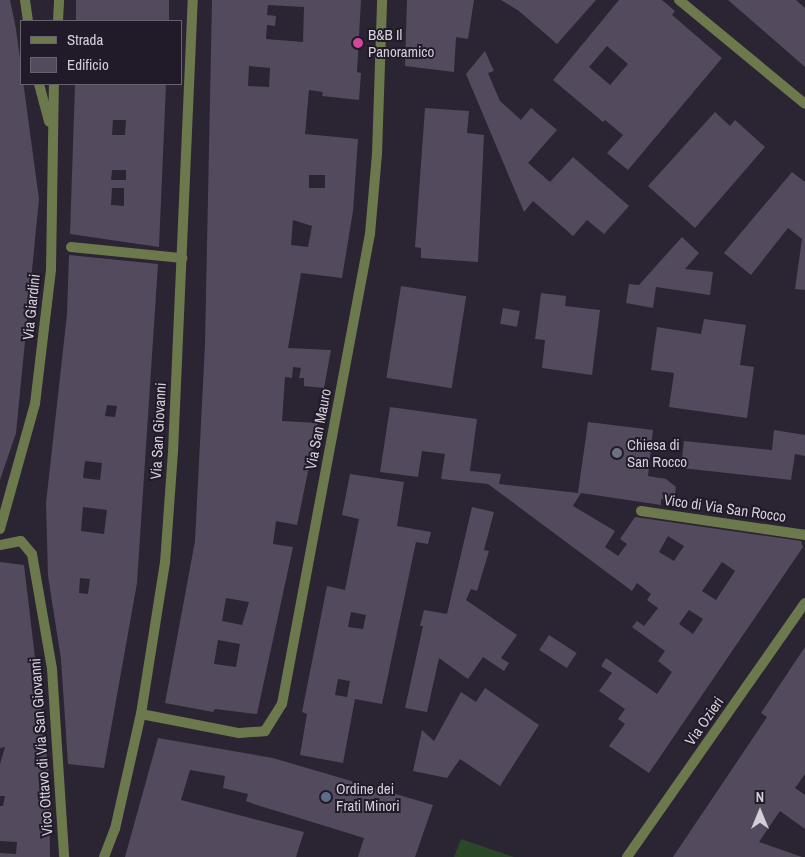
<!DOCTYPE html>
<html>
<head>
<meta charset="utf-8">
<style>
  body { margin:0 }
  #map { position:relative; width:805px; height:857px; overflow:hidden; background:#2b2433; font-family:"Archivo Narrow",sans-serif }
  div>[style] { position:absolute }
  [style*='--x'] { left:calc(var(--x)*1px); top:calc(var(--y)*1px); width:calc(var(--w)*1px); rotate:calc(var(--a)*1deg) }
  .green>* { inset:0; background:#2a4827 }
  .building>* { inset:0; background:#534b5d; transform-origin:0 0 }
  .minor>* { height:10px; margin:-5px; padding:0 5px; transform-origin:5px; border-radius:5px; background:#6b794d }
  .dots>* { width:14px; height:14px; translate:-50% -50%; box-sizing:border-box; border:2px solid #211a29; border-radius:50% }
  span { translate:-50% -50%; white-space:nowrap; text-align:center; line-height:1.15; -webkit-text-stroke:4px #211a29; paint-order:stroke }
  .poi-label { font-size:15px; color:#d3cfd9 }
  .left { translate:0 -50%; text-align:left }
  .street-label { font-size:15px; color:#d3cfd9 }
  .legend { position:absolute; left:20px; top:20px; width:162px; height:65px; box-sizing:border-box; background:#211a29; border:1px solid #68626f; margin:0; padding:6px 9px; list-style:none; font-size:15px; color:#d3cfd9 }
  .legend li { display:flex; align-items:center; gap:10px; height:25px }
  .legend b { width:25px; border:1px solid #68626f }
  .north { position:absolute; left:735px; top:787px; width:50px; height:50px; -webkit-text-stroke:4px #211a29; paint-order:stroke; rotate:0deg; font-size:14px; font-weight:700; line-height:20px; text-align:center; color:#d3cfd9 }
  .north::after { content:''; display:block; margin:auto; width:18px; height:22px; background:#d3cfd9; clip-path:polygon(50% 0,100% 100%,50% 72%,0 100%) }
</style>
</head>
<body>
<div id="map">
  <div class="green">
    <div style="clip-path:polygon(461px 839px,514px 857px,454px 857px)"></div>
  </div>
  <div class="building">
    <div style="clip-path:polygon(0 0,10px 0,16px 29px,39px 199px,16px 433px,0 480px)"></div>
    <div style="left:76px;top:0;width:93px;height:21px"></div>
    <div style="clip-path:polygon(evenodd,212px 0,361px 0,357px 72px,361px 73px,359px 100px,322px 96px,323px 92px,309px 90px,305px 134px,358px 139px,353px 211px,342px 278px,301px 273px,288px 348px,331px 350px,324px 388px,304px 386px,304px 378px,299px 378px,301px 368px,293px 367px,292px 378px,285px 377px,282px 421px,318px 423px,297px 525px,276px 521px,273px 544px,293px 547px,257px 714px,215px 709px,213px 712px,165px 703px,195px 541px,205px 344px,212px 0,268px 5px,304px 7px,303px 42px,266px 39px,267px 25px,275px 26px,276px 16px,267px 15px,268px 5px,212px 0,249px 66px,270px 68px,269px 87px,248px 86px,249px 66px,212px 0,309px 175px,325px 175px,325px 188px,309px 188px,309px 175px,212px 0,293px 220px,312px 226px,308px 247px,291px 245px,293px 220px,212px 0,226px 598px,249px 602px,242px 625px,222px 621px,226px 598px,212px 0,218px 640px,240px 644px,236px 667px,214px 664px,218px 640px)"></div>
    <div style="clip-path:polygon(407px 0,474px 0,468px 39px,456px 37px,454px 72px,405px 66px)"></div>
    <div style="clip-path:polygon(501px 0,596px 0,557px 44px,519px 11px)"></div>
    <div style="clip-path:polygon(evenodd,619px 0,662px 0,675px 11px,672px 15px,722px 58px,628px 170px,607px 153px,623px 135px,605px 120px,603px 122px,553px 80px,619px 0,607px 46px,628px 64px,610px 85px,589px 67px,607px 46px)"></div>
    <div style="clip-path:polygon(728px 0,796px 0,805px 8px,805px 67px)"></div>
    <div style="clip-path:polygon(485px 51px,494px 71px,488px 73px,500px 101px,521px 120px,531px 108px,557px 130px,528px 163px,550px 182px,573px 157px,629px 206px,604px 234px,587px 220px,573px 236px,533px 201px,524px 212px,466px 74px)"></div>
    <div style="clip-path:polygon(evenodd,75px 84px,166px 84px,159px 247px,70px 234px,75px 84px,113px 120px,126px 120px,125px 135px,112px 135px,113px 120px,75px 84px,112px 170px,126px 170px,126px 180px,111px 180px,112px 170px,75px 84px,112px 188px,124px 188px,124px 206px,111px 205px,112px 188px)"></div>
    <div style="clip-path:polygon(425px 108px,469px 111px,467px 133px,484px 135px,478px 262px,421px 258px,421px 248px,415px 247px)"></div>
    <div style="clip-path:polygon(715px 112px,730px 126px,735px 120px,765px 147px,695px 228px,648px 186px)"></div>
    <div style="clip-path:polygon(792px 172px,805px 182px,805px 290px,795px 289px,802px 239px,788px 228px,751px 275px,724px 253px)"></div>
    <div style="clip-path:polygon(682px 237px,699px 253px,685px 269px,713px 272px,710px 295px,656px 287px,653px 308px,626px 303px,629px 284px,639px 285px)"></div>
    <div style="clip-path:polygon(evenodd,69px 255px,158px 264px,137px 583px,104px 768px,68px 764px,61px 659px,48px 576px,46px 503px,67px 314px,69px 255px,107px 405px,117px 406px,115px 417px,105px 416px,107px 405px,69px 255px,85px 461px,102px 463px,100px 480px,83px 478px,85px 461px,69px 255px,83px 507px,107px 510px,104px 534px,81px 531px,83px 507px,69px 255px,80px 578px,90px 579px,88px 594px,79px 593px,80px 578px)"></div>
    <div style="left:401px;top:286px;width:66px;height:93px;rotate:9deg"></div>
    <div style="clip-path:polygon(541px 293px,566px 296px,565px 306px,600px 310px,592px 375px,542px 368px,545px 340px,535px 339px)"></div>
    <div style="left:503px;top:308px;width:17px;height:16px;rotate:10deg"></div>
    <div style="clip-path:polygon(704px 319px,746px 325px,740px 365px,754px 367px,747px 418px,669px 407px,674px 373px,651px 370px,657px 327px,701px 334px)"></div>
    <div style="clip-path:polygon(evenodd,390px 407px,477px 419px,470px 471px,501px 474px,499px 484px,578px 493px,588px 422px,653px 430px,648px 476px,666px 479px,676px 487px,674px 501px,661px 499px,661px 505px,581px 493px,573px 506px,615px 531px,605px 547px,618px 556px,627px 544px,620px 539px,635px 517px,801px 541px,803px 547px,649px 773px,609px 746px,625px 724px,618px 719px,625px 709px,599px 691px,612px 673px,601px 666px,606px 658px,657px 694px,672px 672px,658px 661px,665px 651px,632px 627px,637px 621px,644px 626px,658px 608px,647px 600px,651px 594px,637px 583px,632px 591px,488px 484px,441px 479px,445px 454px,422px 451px,418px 477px,380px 472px,390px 407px,668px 536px,684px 546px,674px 561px,659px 552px,668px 536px,390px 407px,722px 562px,735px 571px,716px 600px,702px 591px,722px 562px,390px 407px,689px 610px,703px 619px,693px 634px,679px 624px,689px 610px)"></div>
    <div style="clip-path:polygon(774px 430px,805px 435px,805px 456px,795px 454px,791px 480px,681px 468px,684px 441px,772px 450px)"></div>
    <div style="clip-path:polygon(evenodd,350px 474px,404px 482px,397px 526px,431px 532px,428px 544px,416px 542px,382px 704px,355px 699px,343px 763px,300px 755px,307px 714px,302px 712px,327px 586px,345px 590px,359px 519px,342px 515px,350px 474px,351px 612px,366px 615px,363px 629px,348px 627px,351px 612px,350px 474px,338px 679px,350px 681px,347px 697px,335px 695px,338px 679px)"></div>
    <div style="clip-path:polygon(472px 507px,494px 512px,484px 550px,489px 551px,477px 591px,471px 589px,466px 600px,517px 635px,501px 658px,509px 663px,504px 671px,483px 657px,468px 679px,439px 658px,427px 712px,405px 708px,423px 626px,420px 626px,424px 610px,447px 614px)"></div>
    <div style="clip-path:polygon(0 562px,24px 565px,49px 775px,50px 857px,0 857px,0 853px,16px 854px,17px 842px,0 841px,0 806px,3px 806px,5px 796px,0 796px,0 764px,5px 747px,0 748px)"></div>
    <div style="left:549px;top:635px;width:33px;height:18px;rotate:33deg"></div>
    <div style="clip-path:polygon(805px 647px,805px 774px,795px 788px,805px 795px,805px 829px,780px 811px,759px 842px,802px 857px,673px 857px,767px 717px,761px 713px)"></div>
    <div style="clip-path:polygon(485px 688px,539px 725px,500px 786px,460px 759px,447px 778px,413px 771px,422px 730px,434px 741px,461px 692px,476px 702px)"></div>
    <div style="clip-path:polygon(158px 738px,273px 758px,433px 805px,415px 857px,358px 857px,364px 838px,257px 805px,246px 801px,248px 794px,223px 788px,225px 776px,190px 770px,181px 800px,304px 832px,296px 857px,125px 857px)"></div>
  </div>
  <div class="minor">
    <div style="--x:25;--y:0;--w:21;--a:82"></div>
    <div style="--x:679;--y:0;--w:163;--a:39.5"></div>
    <div style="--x:58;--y:21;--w:21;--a:-87"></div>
    <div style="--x:39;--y:84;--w:39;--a:75"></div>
    <div style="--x:71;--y:247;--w:112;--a:5.7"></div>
    <div style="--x:641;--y:511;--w:166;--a:8.3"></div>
    <div style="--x:0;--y:529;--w:130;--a:-74.4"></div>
    <div style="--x:35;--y:404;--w:136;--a:-83.2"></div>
    <div style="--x:51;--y:269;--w:185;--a:-89.1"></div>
    <div style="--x:0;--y:545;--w:21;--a:-11"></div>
    <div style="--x:21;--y:541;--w:17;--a:50"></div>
    <div style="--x:32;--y:554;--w:117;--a:80.1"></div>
    <div style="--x:52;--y:669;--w:188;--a:86.3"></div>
    <div style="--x:141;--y:714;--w:100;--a:11"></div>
    <div style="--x:239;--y:733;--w:26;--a:-4"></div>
    <div style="--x:265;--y:731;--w:32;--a:-58"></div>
    <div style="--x:282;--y:704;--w:478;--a:-79.4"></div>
    <div style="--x:370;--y:234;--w:80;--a:-85"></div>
    <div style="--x:377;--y:154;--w:154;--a:-88.1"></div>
    <div style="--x:104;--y:857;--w:30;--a:-69"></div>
    <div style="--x:115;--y:829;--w:118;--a:-77.3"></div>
    <div style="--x:141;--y:714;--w:153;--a:-81"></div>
    <div style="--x:165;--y:563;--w:111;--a:-85.9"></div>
    <div style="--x:173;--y:452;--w:452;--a:-87.5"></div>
    <div style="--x:627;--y:857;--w:310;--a:-55"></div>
  </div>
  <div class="dots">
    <div style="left:358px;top:43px;background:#d1479c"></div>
    <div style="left:617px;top:453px;background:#6b7280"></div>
    <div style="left:326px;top:797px;background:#5c6f8a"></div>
  </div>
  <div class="poi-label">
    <span class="left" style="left:368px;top:43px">B&amp;B Il<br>Panoramico</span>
    <span class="left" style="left:627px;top:453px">Chiesa di<br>San Rocco</span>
    <span class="left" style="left:336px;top:797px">Ordine dei<br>Frati Minori</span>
  </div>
  <div class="street-label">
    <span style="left:31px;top:307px;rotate:-84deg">Via Giardini</span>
    <span style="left:318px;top:429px;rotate:-79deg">Via San Mauro</span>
    <span style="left:158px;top:431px;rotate:-87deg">Via San Giovanni</span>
    <span style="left:725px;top:508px;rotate:8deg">Vico di Via San Rocco</span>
    <span style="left:704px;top:721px;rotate:-55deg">Via Ozieri</span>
    <span style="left:41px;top:747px;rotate:-94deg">Vico Ottavo di Via San Giovanni</span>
  </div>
  <ul class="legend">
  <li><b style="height:6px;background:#6b794d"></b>Strada</li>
  <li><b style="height:14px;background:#534b5d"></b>Edificio</li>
  </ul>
  <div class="north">N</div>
</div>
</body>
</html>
